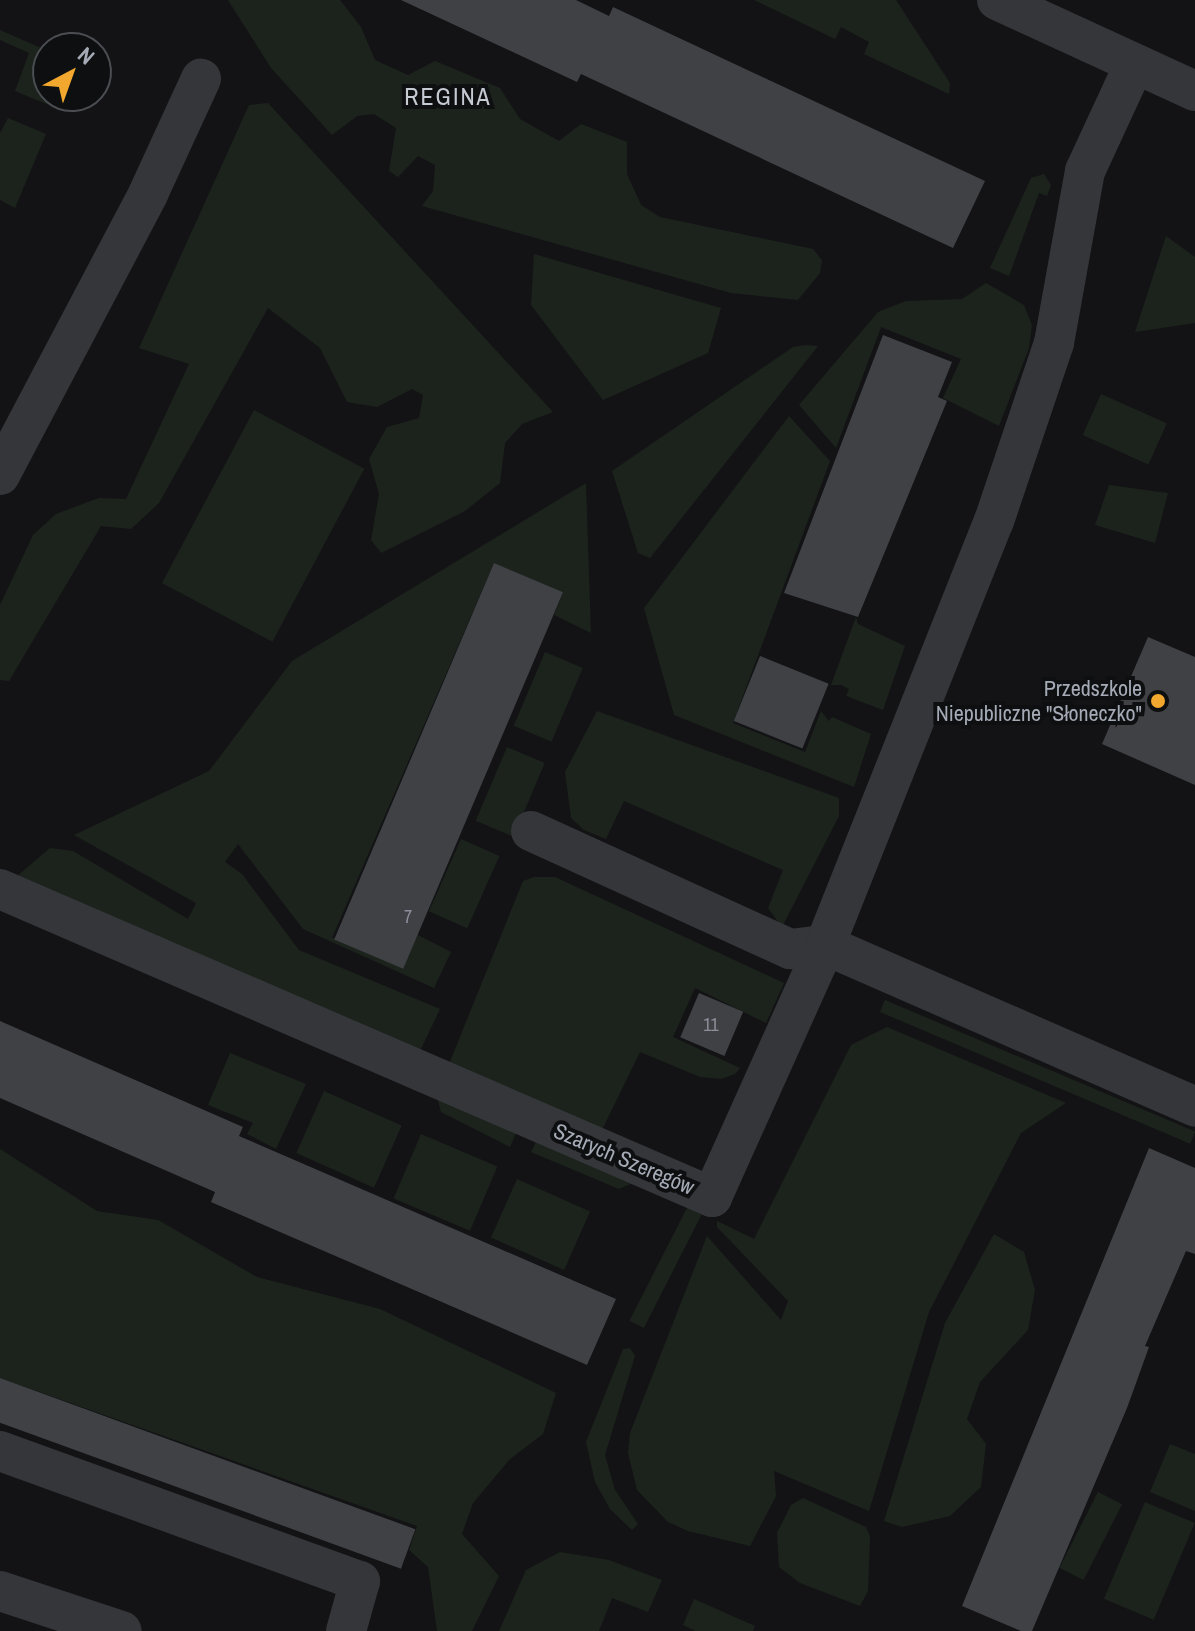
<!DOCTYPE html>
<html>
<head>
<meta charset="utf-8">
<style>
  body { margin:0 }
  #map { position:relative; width:1195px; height:1631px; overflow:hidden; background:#131315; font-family:"Archivo Narrow",sans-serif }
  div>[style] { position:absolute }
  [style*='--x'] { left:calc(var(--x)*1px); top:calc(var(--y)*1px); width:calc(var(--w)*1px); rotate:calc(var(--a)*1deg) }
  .green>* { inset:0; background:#1c231c; transform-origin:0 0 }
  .building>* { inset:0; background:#3f4145; transform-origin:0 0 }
  .street>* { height:40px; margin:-20px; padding:0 20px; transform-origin:20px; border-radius:20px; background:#34363a }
  .dots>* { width:22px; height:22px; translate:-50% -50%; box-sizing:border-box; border:4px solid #0e0f10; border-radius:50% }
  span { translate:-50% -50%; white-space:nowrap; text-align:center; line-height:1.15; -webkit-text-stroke:8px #0e0f10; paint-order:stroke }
  .number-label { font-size:18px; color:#8c909a }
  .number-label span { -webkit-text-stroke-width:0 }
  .poi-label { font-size:22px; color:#a5abb6 }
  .right { translate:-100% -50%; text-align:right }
  .street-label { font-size:22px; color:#a5abb6 }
  .neighbourhood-label { font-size:24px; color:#c6cad2; letter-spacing:2px }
  .north { position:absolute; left:32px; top:32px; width:80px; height:80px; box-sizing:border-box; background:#0e0f10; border:2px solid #4a4d52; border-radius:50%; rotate:41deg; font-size:22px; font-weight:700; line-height:32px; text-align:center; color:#a5abb6 }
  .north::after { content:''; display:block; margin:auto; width:28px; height:36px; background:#f2a82e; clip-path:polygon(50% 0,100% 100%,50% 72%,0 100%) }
</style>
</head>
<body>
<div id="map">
  <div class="green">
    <div style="clip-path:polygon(228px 0,340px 0,361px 27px,375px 60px,408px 75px,435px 61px,500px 88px,520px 119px,559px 141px,581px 124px,627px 142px,627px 174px,641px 205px,660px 217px,813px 249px,822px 260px,820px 273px,798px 300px,731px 293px,422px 206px,433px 191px,435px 165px,418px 156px,398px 177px,389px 171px,396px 128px,374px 114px,357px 116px,332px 135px,271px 68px)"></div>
    <div style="clip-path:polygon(754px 0,896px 0,950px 83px,949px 94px,864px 54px,869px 42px,841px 27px,835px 39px)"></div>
    <div style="clip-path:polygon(0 30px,48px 51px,48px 96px,67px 96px,61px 110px,15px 91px,29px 53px,0 40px)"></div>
    <div style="clip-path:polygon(268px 103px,553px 412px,522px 424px,505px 443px,500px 483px,465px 511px,381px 553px,371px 540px,379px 494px,369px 459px,387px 427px,419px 418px,423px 395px,412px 389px,377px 407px,347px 402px,320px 348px,268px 308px,159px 503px,131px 529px,101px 526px,9px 681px,0 680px,0 605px,33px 535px,56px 514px,99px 498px,126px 499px,189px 364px,139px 348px,249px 105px)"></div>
    <div style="clip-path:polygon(8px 118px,46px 134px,15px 208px,0 200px,0 133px)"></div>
    <div style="clip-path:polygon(1044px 174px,1051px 185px,1047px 196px,1039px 193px,1009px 276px,990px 268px,1031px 178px)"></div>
    <div style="clip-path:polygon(1166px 236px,1195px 257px,1195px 323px,1135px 332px)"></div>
    <div style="clip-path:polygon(534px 254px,721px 308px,708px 353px,603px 400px,531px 305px)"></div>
    <div style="clip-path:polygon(986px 283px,1024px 305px,1032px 325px,1029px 348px,999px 426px,943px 398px,961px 359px,881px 327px,836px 448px,799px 405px,878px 312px,906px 301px,962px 299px)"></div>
    <div style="clip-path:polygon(806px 345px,818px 346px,650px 558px,638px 553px,612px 471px,793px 347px)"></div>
    <div style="left:1101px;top:394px;width:72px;height:45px;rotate:24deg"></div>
    <div style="left:254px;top:410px;width:125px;height:196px;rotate:28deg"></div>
    <div style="clip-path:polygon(789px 416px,830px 461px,733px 723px,805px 752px,821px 711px,829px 721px,832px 717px,871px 734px,854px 787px,674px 715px,644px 608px)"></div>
    <div style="clip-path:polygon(586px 483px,591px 633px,554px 615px,563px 593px,494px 563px,332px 938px,416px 934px,451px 952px,434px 988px,303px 929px,238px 844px,225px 862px,242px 874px,299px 950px,440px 1009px,420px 1051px,16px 877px,50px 848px,73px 851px,188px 919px,196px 903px,74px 835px,209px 771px,292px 661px)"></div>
    <div style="clip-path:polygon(1109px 485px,1168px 493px,1155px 543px,1095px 525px)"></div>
    <div style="clip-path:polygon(856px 617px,858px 624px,905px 646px,883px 710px,846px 696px,849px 689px,841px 685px,831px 685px)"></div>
    <div style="left:545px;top:652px;width:41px;height:80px;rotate:23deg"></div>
    <div style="clip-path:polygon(597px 711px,839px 798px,839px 816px,782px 927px,768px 908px,783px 870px,624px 801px,606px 839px,584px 830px,571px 818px,565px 772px)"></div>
    <div style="left:507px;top:747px;width:41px;height:80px;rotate:23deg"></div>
    <div style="left:461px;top:839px;width:42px;height:79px;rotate:24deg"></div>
    <div style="clip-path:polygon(534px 877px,555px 877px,784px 983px,766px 1023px,695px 988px,673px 1037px,740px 1068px,735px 1074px,721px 1079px,700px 1077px,640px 1052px,600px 1134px,449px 1064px,523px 881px)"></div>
    <div style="left:885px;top:1000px;width:337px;height:13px;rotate:23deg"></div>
    <div style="clip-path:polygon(887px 1027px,1066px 1103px,1021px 1133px,929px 1312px,869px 1511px,774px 1471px,776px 1496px,750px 1546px,688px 1531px,668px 1522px,637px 1490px,628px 1453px,630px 1433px,707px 1236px,781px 1320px,788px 1301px,717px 1227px,717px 1221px,754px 1239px,851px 1045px)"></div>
    <div style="clip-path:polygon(230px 1053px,306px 1084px,276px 1149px,247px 1134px,253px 1123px,208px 1105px)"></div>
    <div style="left:324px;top:1091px;width:85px;height:68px;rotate:24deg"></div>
    <div style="clip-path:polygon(437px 1097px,517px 1131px,510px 1147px,441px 1112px)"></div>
    <div style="left:421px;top:1134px;width:83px;height:70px;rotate:23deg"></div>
    <div style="clip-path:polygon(538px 1138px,635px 1182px,619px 1189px,531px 1152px)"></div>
    <div style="clip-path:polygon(0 1149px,97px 1211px,158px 1220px,257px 1277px,380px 1309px,556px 1393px,543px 1434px,510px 1459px,473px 1503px,462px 1534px,499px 1576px,472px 1631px,437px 1631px,428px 1567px,409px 1550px,417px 1526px,0 1378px)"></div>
    <div style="left:517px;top:1179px;width:80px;height:64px;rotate:24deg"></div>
    <div style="left:689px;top:1204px;width:16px;height:131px;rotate:27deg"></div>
    <div style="clip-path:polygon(994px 1234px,1024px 1252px,1035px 1290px,1028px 1330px,980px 1382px,967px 1419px,986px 1444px,981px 1487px,950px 1516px,902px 1527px,884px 1521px,945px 1323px)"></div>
    <div style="clip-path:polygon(630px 1348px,635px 1356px,605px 1455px,615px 1490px,638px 1524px,632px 1530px,610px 1509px,595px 1482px,586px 1442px,623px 1349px)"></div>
    <div style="clip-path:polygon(1170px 1444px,1195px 1454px,1195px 1511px,1150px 1492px)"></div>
    <div style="left:1098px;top:1492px;width:27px;height:85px;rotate:27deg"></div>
    <div style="clip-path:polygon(803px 1498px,866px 1527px,870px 1536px,868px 1591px,860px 1606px,800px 1583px,779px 1567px,777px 1533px,791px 1505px)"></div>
    <div style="left:1145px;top:1502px;width:54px;height:105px;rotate:23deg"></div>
    <div style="clip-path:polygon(560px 1552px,609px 1560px,662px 1580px,648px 1612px,612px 1598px,599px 1631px,499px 1631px,526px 1570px)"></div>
    <div style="clip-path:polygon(694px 1599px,755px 1626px,753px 1631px,695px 1631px,683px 1625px)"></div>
  </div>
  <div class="building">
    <div style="clip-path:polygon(401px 0,576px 0,609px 16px,613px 7px,985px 181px,953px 248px,581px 74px,577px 82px)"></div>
    <div style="clip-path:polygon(883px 335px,952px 362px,938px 397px,947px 401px,858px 617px,784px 593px)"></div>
    <div style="left:494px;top:563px;width:75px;height:409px;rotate:23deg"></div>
    <div style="clip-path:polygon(1148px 637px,1195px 657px,1195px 785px,1102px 744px)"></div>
    <div style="left:760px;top:656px;width:74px;height:70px;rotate:22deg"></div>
    <div style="left:699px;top:993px;width:48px;height:48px;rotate:23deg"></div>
    <div style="clip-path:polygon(0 1021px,243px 1127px,239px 1136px,616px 1299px,587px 1365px,211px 1202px,215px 1192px,0 1098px)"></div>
    <div style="clip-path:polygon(1149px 1148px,1195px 1168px,1195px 1254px,1186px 1251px,1145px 1346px,1149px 1347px,1127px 1408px,1032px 1631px,1021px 1631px,962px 1606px)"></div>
    <div style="left:0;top:1378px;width:442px;height:42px;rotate:20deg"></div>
  </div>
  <div class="street">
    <div style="--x:997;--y:0;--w:218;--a:24.7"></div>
    <div style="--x:0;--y:475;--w:318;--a:-62.2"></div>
    <div style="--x:148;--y:194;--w:127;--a:-65.3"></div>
    <div style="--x:531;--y:831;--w:285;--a:24.5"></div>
    <div style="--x:790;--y:949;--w:35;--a:-7"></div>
    <div style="--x:0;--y:889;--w:776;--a:23.39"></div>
    <div style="--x:712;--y:1197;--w:276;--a:-65.8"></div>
    <div style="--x:825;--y:945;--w:456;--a:-68.3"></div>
    <div style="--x:994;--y:521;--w:188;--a:-71.4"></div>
    <div style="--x:1054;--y:343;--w:175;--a:-79.8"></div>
    <div style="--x:1085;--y:171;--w:117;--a:-65.2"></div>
    <div style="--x:825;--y:945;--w:404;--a:23.6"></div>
    <div style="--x:0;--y:1451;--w:383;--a:19.9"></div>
    <div style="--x:360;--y:1581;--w:52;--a:105.6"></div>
    <div style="--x:0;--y:1591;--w:128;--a:18.2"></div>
  </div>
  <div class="dots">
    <div style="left:1158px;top:701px;background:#f2a82e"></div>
  </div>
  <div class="number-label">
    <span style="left:408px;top:917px">7</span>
    <span style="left:711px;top:1025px">11</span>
  </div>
  <div class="poi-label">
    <span class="right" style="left:1142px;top:701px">Przedszkole<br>Niepubliczne "Słoneczko"</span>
  </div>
  <div class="street-label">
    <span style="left:624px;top:1159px;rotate:23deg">Szarych Szeregów</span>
  </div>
  <div class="neighbourhood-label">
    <span style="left:448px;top:97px">REGINA</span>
  </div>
  <div class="north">N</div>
</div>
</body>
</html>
